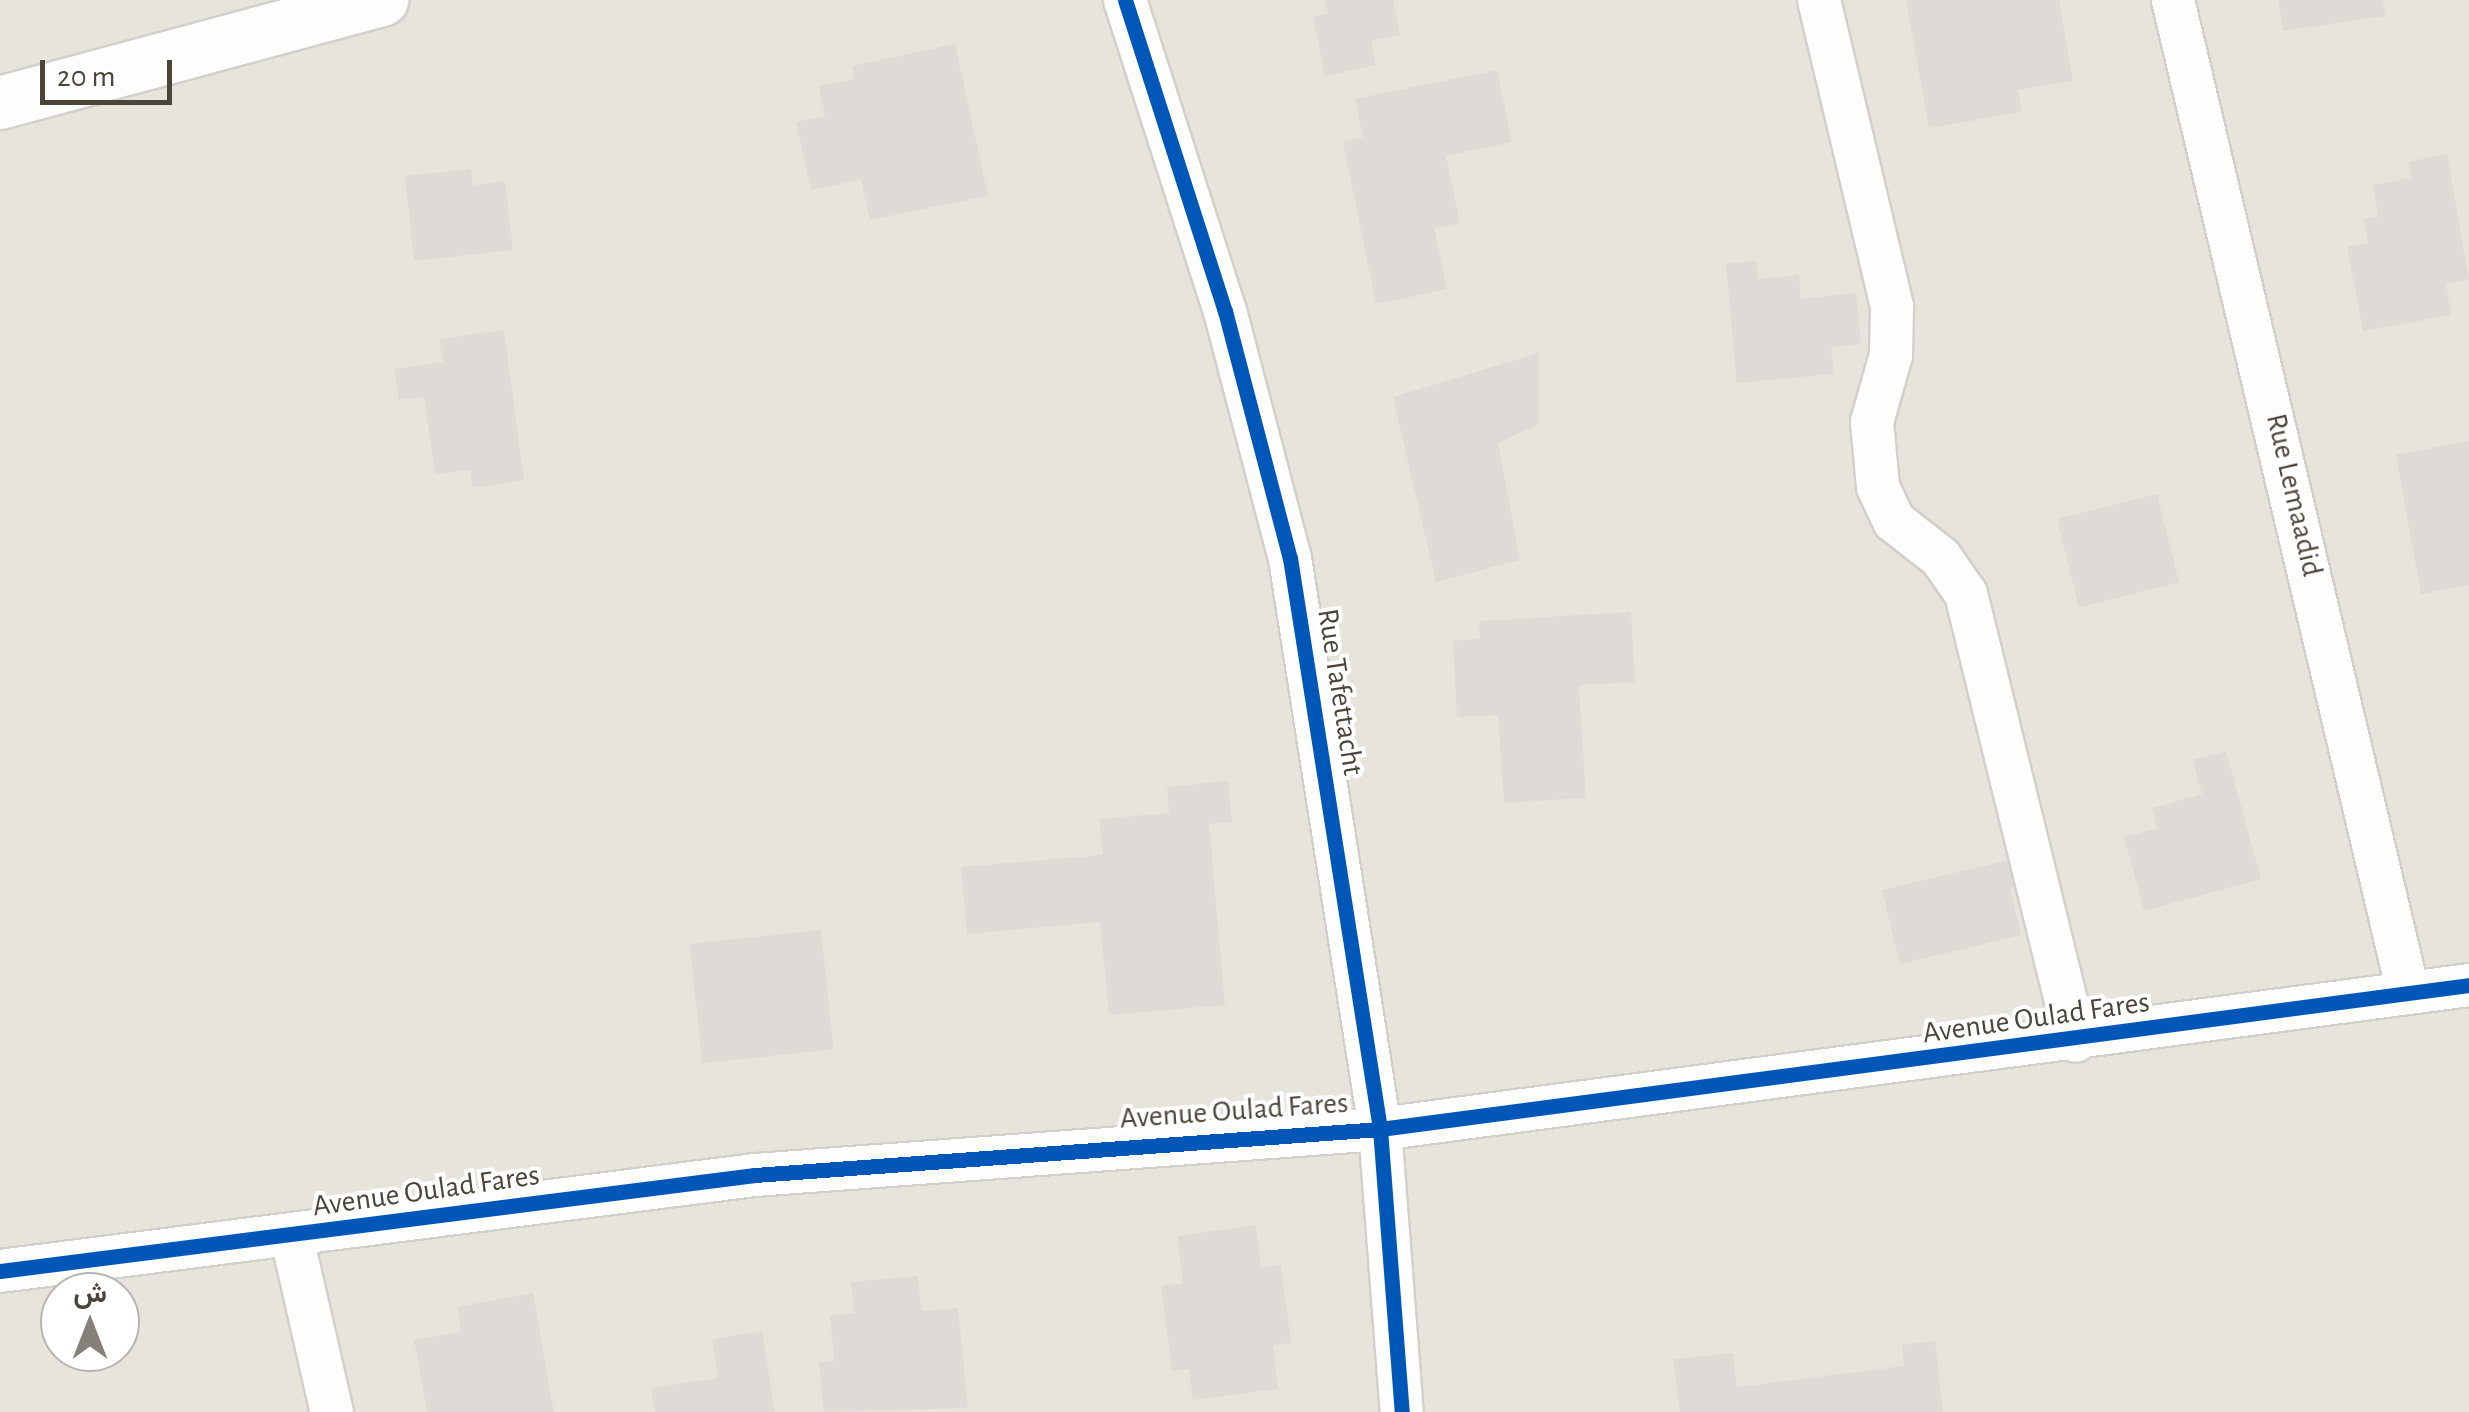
<!DOCTYPE html>
<html>
<head>
<meta charset="utf-8">
<style>
  body { margin:0 }
  #map { position:relative; width:2469px; height:1412px; overflow:hidden; background:#f4f2ee; font-family:"Alegreya Sans",Vazirmatn,sans-serif }
  div>[style] { position:absolute }
  [style*='--x'] { left:calc(var(--x)*1px); top:calc(var(--y)*1px); width:calc(var(--w)*1px); rotate:calc(var(--a)*1deg) }
  .residential>* { inset:0; background:#e7e4dc }
  .building>* { inset:0; background:#dedbd6; transform-origin:0 0 }
  .roads { filter:drop-shadow(2px 0 #d2d0cb) drop-shadow(-2px 0 #d2d0cb) drop-shadow(0 2px #d2d0cb) drop-shadow(0 -2px #d2d0cb) }
  .minor>* { height:42px; margin:-21px; padding:0 21px; transform-origin:21px; border-radius:21px; background:#fdfdfc }
  .tertiary>* { height:52px; margin:-26px; padding:0 26px; transform-origin:26px; border-radius:26px; background:#fdfdfc }
  .cycleway>* { height:15px; margin:-7.5px; padding:0 7.5px; transform-origin:7.5px; border-radius:7.5px; background:#0057b8 }
  span { translate:-50% -50%; white-space:nowrap; text-align:center; line-height:1.15; -webkit-text-stroke:8px #fff; paint-order:stroke }
  .street-label { font-size:30px; color:#4b4439 }
  .north { position:absolute; left:40px; top:1272px; width:100px; height:100px; box-sizing:border-box; background:#fff; border:2px solid #b7b4b0; border-radius:50%; rotate:0deg; font-size:28px; font-weight:700; line-height:40px; text-align:center; color:#4b4439 }
  .north::after { content:''; display:block; margin:auto; width:35px; height:45px; background:#868178; clip-path:polygon(50% 0,100% 100%,50% 72%,0 100%) }
  .scale { position:absolute; left:40px; top:60px; width:132px; height:45px; box-sizing:border-box; border:5px solid #4b4439; border-top:0; padding-left:12px; font-size:30px; line-height:35px; white-space:nowrap; color:#4b4439; -webkit-text-stroke:8px #fff; paint-order:stroke }
</style>
</head>
<body>
<div id="map">
  <div class="residential">
    <div style="clip-path:polygon(evenodd,0 0,2469px 0,2469px 1412px,0 1412px,0 0,60px 1292px,120px 1292px,120px 1352px,60px 1352px,60px 1292px)"></div>
  </div>
  <div class="building">
    <div style="clip-path:polygon(1325px 0,1393px 0,1400px 35px,1371px 41px,1376px 65px,1325px 76px,1313px 16px,1328px 14px)"></div>
    <div style="clip-path:polygon(1906px 0,2059px 0,2073px 81px,2018px 90px,2022px 112px,1929px 128px)"></div>
    <div style="clip-path:polygon(2278px 0,2383px 0,2385px 16px,2283px 31px)"></div>
    <div style="clip-path:polygon(955px 44px,988px 196px,870px 220px,861px 180px,811px 190px,796px 122px,825px 116px,819px 86px,855px 79px,852px 66px)"></div>
    <div style="clip-path:polygon(1497px 70px,1512px 142px,1446px 156px,1460px 223px,1434px 228px,1447px 289px,1376px 304px,1343px 142px,1363px 137px,1355px 99px)"></div>
    <div style="clip-path:polygon(2447px 154px,2469px 280px,2446px 283px,2451px 315px,2363px 331px,2347px 247px,2368px 243px,2364px 219px,2378px 217px,2373px 185px,2411px 178px,2408px 162px)"></div>
    <div style="clip-path:polygon(471px 169px,473px 185px,505px 181px,513px 250px,414px 261px,405px 176px)"></div>
    <div style="clip-path:polygon(1756px 261px,1758px 279px,1799px 275px,1801px 299px,1856px 293px,1861px 344px,1831px 347px,1834px 374px,1737px 383px,1726px 264px)"></div>
    <div style="clip-path:polygon(504px 330px,524px 480px,472px 488px,470px 470px,435px 474px,424px 397px,399px 400px,394px 369px,443px 362px,439px 339px)"></div>
    <div style="clip-path:polygon(1538px 353px,1539px 424px,1498px 443px,1520px 560px,1436px 582px,1393px 397px)"></div>
    <div style="clip-path:polygon(2469px 441px,2469px 585px,2421px 594px,2396px 455px)"></div>
    <div style="left:2157px;top:494px;width:91px;height:103px;rotate:76deg"></div>
    <div style="clip-path:polygon(1631px 612px,1635px 682px,1579px 685px,1586px 798px,1504px 803px,1498px 715px,1457px 717px,1453px 641px,1480px 639px,1479px 621px)"></div>
    <div style="clip-path:polygon(2226px 751px,2261px 879px,2144px 911px,2124px 837px,2157px 828px,2152px 808px,2202px 794px,2193px 760px)"></div>
    <div style="clip-path:polygon(1228px 781px,1232px 822px,1209px 824px,1225px 1005px,1109px 1015px,1100px 922px,967px 934px,961px 867px,1103px 855px,1099px 819px,1169px 813px,1167px 787px)"></div>
    <div style="clip-path:polygon(2017px 858px,2023px 885px,2010px 888px,2021px 935px,1900px 964px,1882px 890px)"></div>
    <div style="left:821px;top:930px;width:120px;height:132px;rotate:84deg"></div>
    <div style="clip-path:polygon(1256px 1225px,1261px 1267px,1281px 1265px,1291px 1343px,1273px 1345px,1278px 1389px,1193px 1400px,1189px 1369px,1172px 1371px,1161px 1286px,1183px 1283px,1177px 1236px)"></div>
    <div style="clip-path:polygon(918px 1276px,921px 1311px,958px 1308px,968px 1408px,824px 1412px,819px 1362px,834px 1361px,830px 1315px,854px 1313px,851px 1282px)"></div>
    <div style="clip-path:polygon(533px 1293px,554px 1412px,427px 1412px,414px 1340px,461px 1332px,457px 1307px)"></div>
    <div style="clip-path:polygon(762px 1331px,775px 1412px,655px 1412px,651px 1388px,718px 1378px,712px 1339px)"></div>
    <div style="clip-path:polygon(1935px 1341px,1943px 1412px,1680px 1412px,1673px 1359px,1733px 1353px,1737px 1387px,1904px 1366px,1902px 1345px)"></div>
  </div>
  <div class="roads">
    <div class="minor">
      <div style="--x:1125;--y:0;--w:327;--a:72.2"></div>
      <div style="--x:1225;--y:311;--w:255;--a:75.3"></div>
      <div style="--x:1290;--y:558;--w:578;--a:81.04"></div>
      <div style="--x:1380;--y:1129;--w:284;--a:85.6"></div>
      <div style="--x:1819;--y:0;--w:316;--a:76.6"></div>
      <div style="--x:1892;--y:307;--w:48;--a:91.2"></div>
      <div style="--x:1891;--y:355;--w:70;--a:105.8"></div>
      <div style="--x:1872;--y:422;--w:65;--a:84.7"></div>
      <div style="--x:1878;--y:487;--w:38;--a:65"></div>
      <div style="--x:1894;--y:521;--w:60;--a:38.2"></div>
      <div style="--x:1941;--y:558;--w:44;--a:55.2"></div>
      <div style="--x:1966;--y:594;--w:460;--a:76.2"></div>
      <div style="--x:2173;--y:0;--w:1019;--a:76.67"></div>
      <div style="--x:292;--y:1238;--w:179;--a:77.1"></div>
      <div style="--x:0;--y:1271;--w:761;--a:-7.25"></div>
      <div style="--x:755;--y:1175;--w:627;--a:-4.21"></div>
      <div style="--x:1380;--y:1129;--w:1098;--a:-7.53"></div>
    </div>
    <div class="tertiary">
      <div style="--x:0;--y:103;--w:396;--a:-15.1"></div>
    </div>
  </div>
  <div class="cycleway">
    <div style="--x:1125;--y:0;--w:327;--a:72.2"></div>
    <div style="--x:1225;--y:311;--w:255;--a:75.3"></div>
    <div style="--x:1290;--y:558;--w:578;--a:81.04"></div>
    <div style="--x:1380;--y:1129;--w:284;--a:85.6"></div>
    <div style="--x:0;--y:1271;--w:761;--a:-7.25"></div>
    <div style="--x:755;--y:1175;--w:627;--a:-4.21"></div>
    <div style="--x:1380;--y:1129;--w:1098;--a:-7.53"></div>
  </div>
  <div class="street-label">
    <span style="left:2294px;top:495px;rotate:77deg">Rue Lemaadid</span>
    <span style="left:1340px;top:692px;rotate:81deg">Rue Tafettacht</span>
    <span style="left:2036px;top:1018px;rotate:-8deg">Avenue Oulad Fares</span>
    <span style="left:1234px;top:1111px;rotate:-4deg">Avenue Oulad Fares</span>
    <span style="left:426px;top:1191px;rotate:-8deg">Avenue Oulad Fares</span>
  </div>
  <div class="north">ش</div>
  <div class="scale">20 m</div>
</div>
</body>
</html>
